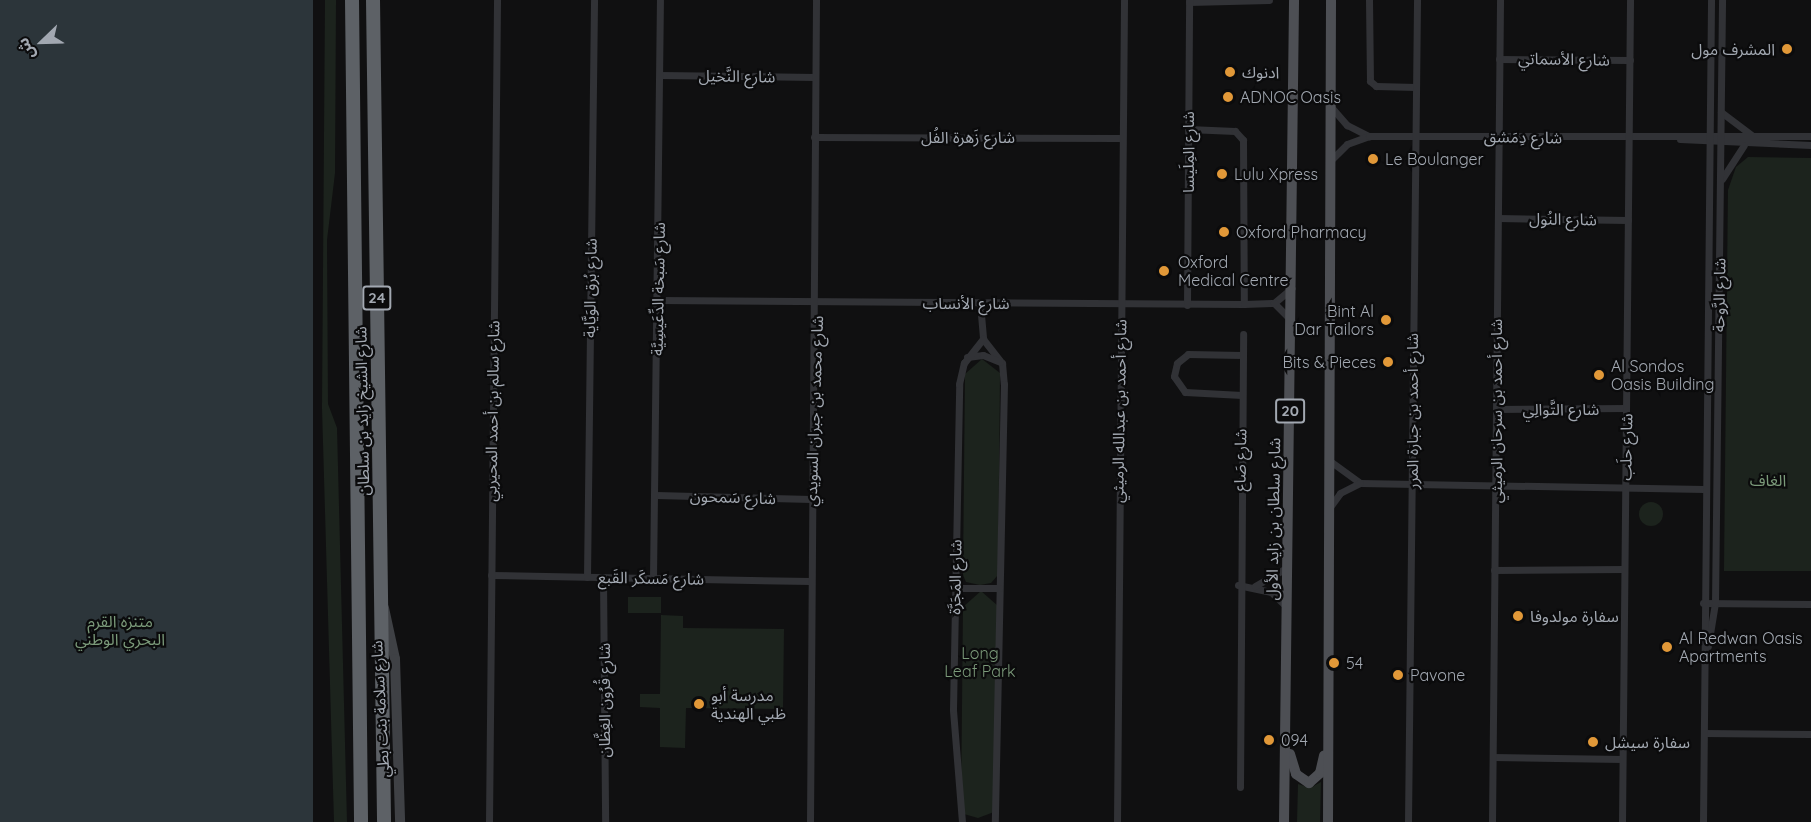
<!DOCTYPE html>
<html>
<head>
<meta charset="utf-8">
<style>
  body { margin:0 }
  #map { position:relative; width:1811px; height:822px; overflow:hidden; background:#101011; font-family:Quicksand,"Noto Sans Arabic",sans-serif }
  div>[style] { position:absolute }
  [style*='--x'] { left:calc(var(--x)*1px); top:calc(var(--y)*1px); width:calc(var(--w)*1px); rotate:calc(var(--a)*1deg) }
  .green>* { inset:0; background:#1c231d; transform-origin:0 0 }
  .round { border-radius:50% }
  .water>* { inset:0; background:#2c353a; transform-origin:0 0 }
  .street>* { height:7px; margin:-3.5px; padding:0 3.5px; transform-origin:3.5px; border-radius:3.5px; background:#313236 }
  .secondary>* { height:10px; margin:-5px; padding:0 5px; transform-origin:5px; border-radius:5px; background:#3f4145 }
  .primary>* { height:10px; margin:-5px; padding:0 5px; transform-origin:5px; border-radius:5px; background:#4d4f54 }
  .highway>* { height:14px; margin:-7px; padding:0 7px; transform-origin:7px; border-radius:7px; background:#5d6166 }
  .dots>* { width:16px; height:16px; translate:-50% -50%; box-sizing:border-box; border:3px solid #0b0b0c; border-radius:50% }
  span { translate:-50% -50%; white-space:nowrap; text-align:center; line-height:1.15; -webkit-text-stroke:4.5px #0b0b0c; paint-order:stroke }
  .shield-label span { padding:2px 4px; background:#0b0b0c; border:2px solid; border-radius:4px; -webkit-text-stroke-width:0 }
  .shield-label { font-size:15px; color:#a2a8b1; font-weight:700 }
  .poi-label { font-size:16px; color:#a2a8b1 }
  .right { translate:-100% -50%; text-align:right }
  .left { translate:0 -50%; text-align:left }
  .street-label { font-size:16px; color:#a2a8b1 }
  .park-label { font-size:16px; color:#7b9a7a }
  .north { position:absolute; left:12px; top:12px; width:60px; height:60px; -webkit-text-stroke:4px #0b0b0c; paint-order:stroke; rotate:247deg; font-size:16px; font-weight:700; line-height:24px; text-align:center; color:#a2a8b1 }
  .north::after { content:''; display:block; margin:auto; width:21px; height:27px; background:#a2a8b1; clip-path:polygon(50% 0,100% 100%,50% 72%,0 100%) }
</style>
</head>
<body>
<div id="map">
  <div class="green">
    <div style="clip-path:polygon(325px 0,336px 0,335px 173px,327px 240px,328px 404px,337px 428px,347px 822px,334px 822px,322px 408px)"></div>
    <div style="clip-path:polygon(1748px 157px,1811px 158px,1811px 571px,1724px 571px,1728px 190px,1736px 167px)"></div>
    <div style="clip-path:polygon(982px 359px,1000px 373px,998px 575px,991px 583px,980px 585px,966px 582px,963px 575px,965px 374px)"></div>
    <div class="round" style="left:1639px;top:502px;width:24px;height:24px"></div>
    <div style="clip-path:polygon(981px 591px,998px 606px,994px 812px,978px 818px,964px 814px,961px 808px,963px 607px)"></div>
    <div style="left:628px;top:597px;width:33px;height:16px"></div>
    <div style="clip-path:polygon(661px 615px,683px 616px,683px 628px,784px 629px,783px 709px,686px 708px,685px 748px,660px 747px,660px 708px,640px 707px,640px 694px,660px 694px)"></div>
    <div style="clip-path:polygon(1321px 782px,1320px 822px,1297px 822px,1298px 784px,1310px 788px)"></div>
  </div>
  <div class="water">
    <div style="left:0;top:0;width:313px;height:822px"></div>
  </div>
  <div class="street">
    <div style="--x:1369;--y:0;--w:81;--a:89.3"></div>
    <div style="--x:1370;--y:81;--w:8;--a:40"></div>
    <div style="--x:1376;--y:86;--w:40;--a:1.4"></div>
    <div style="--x:1189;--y:2;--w:80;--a:-1.4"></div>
    <div style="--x:1499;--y:59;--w:131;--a:0.4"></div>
    <div style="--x:660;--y:75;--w:155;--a:0.7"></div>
    <div style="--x:1332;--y:108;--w:23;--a:49"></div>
    <div style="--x:1347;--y:125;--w:25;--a:27"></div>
    <div style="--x:1721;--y:112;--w:39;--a:37"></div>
    <div style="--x:1188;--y:129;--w:47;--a:2.4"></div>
    <div style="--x:1235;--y:131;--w:12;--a:48"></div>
    <div style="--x:1243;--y:140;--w:164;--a:89.7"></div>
    <div style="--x:814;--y:137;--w:308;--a:0.2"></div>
    <div style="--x:1680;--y:139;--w:131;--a:2.6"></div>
    <div style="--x:1332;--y:159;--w:21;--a:-45"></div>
    <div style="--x:1347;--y:144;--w:23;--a:-20"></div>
    <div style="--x:1369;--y:136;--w:442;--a:0"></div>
    <div style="--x:1722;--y:179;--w:40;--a:-57.1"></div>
    <div style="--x:1498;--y:218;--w:130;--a:0.9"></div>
    <div style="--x:658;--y:300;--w:586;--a:0.39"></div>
    <div style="--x:1244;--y:304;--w:30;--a:-2"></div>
    <div style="--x:1274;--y:303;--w:23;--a:-40"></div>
    <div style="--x:980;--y:303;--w:36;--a:85"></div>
    <div style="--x:983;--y:339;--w:31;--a:52"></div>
    <div style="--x:1002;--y:363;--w:21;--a:85"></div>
    <div style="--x:1004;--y:384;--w:438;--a:91.2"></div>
    <div style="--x:1274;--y:303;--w:24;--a:45"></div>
    <div style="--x:1187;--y:305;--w:305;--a:-89.6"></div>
    <div style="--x:967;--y:357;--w:16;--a:-7"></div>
    <div style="--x:983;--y:355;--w:18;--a:22"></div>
    <div style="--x:1242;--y:395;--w:57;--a:-177"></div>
    <div style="--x:1185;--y:392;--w:19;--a:-125"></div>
    <div style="--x:1174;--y:376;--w:13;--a:-77"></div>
    <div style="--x:1177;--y:363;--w:14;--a:-39"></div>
    <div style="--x:1188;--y:354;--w:54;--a:1.1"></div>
    <div style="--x:1496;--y:409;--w:130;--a:-0.4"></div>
    <div style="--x:1330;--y:461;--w:37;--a:36"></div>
    <div style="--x:1360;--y:483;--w:344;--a:1"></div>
    <div style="--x:656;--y:495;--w:155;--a:1.5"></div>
    <div style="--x:1330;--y:507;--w:17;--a:-54"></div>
    <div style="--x:1340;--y:493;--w:22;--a:-27"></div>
    <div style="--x:1494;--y:570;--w:130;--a:-0.4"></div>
    <div style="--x:491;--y:575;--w:319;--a:1.1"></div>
    <div style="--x:587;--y:577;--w:577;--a:-89.3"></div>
    <div style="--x:603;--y:577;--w:245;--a:89.5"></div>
    <div style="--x:653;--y:578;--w:578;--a:-89.31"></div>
    <div style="--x:1238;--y:585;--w:34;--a:12"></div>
    <div style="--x:1271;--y:592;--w:21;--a:43"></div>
    <div style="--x:1255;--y:586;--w:36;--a:-30"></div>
    <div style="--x:955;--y:588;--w:44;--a:0"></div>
    <div style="--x:1703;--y:603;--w:108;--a:0.5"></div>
    <div style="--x:1708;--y:646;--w:44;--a:-80.8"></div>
    <div style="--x:1715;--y:603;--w:603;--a:-89.33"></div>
    <div style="--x:1704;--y:733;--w:107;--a:0.5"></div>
    <div style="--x:1493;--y:757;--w:129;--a:0.9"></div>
    <div style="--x:1240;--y:787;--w:453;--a:-89.6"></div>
    <div style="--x:489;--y:822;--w:822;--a:-89.44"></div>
    <div style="--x:810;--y:822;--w:822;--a:-89.58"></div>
    <div style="--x:962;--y:822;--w:113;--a:-94.6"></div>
    <div style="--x:953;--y:709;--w:325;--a:-88.9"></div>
    <div style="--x:959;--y:384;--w:22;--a:-77"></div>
    <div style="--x:964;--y:363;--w:31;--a:-52"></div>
    <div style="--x:1117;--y:822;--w:822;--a:-89.51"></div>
    <div style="--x:1408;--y:822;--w:822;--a:-89.37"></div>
    <div style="--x:1492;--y:822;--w:822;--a:-89.44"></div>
    <div style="--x:1622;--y:822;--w:822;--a:-89.44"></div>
    <div style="--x:1703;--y:822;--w:822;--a:-89.44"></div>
  </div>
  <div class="secondary">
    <div style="--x:384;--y:608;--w:52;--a:77.8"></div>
    <div style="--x:395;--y:659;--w:163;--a:88.2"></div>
  </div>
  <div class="primary">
    <div style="--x:1290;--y:754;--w:21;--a:73"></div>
    <div style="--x:1296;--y:774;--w:16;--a:35"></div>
    <div style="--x:1309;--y:783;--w:15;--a:-42"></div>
    <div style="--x:1320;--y:773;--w:18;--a:-77"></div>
    <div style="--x:1284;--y:822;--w:822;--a:-89.3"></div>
    <div style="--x:1328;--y:822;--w:822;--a:-89.79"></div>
  </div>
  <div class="highway">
    <div style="--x:352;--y:0;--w:822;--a:89.37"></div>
    <div style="--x:373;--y:0;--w:822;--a:89.23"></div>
  </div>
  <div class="dots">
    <div style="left:1787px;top:49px;background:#e19838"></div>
    <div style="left:1230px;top:72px;background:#e19838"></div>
    <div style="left:1228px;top:97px;background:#e19838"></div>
    <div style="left:1373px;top:159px;background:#e19838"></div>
    <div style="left:1222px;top:174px;background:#e19838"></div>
    <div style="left:1224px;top:232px;background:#e19838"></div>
    <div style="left:1164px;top:271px;background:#e19838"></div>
    <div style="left:1386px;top:320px;background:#e19838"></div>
    <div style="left:1388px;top:362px;background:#e19838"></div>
    <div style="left:1599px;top:375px;background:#e19838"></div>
    <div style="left:1518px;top:616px;background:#e19838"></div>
    <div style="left:1667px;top:647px;background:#e19838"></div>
    <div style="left:1334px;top:663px;background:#e19838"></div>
    <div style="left:1398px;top:675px;background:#e19838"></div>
    <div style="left:699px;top:704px;background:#e19838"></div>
    <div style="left:1269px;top:740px;background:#e19838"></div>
    <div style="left:1593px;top:742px;background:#e19838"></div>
  </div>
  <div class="shield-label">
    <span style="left:377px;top:298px">24</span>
    <span style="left:1290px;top:411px">20</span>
  </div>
  <div class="poi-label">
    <span class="right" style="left:1775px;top:49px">المشرف مول</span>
    <span class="left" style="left:1242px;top:72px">ادنوك</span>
    <span class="left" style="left:1240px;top:97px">ADNOC Oasis</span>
    <span class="left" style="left:1385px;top:159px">Le Boulanger</span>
    <span class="left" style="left:1234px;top:174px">Lulu Xpress</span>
    <span class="left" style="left:1236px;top:232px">Oxford Pharmacy</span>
    <span class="left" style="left:1178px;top:271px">Oxford<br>Medical Centre</span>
    <span class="right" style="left:1374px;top:320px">Bint Al<br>Dar Tailors</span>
    <span class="right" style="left:1376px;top:362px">Bits &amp; Pieces</span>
    <span class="left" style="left:1611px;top:375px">Al Sondos<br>Oasis Building</span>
    <span class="left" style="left:1530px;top:616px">سفارة مولدوفا</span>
    <span class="left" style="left:1679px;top:647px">Al Redwan Oasis<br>Apartments</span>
    <span class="left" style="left:1346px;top:663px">54</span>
    <span class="left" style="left:1410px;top:675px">Pavone</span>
    <span class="left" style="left:711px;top:704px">مدرسة أبو<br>ظبي الهندية</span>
    <span class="left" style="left:1281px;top:740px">094</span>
    <span class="left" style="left:1605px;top:742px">سفارة سيشل</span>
  </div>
  <div class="street-label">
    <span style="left:1564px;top:59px;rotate:1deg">شارع الأسماتي</span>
    <span style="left:737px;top:76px;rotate:1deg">شارع النَّخيل</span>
    <span style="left:968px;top:137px">شارع زَهرة الفُل</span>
    <span style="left:1523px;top:137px;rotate:1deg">شارع دِمَشق</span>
    <span style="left:1188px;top:152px;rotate:-90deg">شارع المِلَيسا</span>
    <span style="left:1563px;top:219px;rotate:1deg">شارع النُول</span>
    <span style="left:590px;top:288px;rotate:-89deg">شارع بُرق الوَيَّاية</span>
    <span style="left:658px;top:289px;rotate:-89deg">شارع سَبخة الدِّعَيسِيَّة</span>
    <span style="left:1719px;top:295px;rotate:-89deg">شارع الرَّوحة</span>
    <span style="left:966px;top:303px">شارع الأنساب</span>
    <span style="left:1561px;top:409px">شارع التَّوالِي</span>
    <span style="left:362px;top:411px;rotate:-91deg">شارع الشيخ زايد بن سلطان</span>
    <span style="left:492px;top:411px;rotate:-89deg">شارع سالم بن أحمد المحيربي</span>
    <span style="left:814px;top:411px;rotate:-88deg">شارع محمد بن جبران السويدي</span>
    <span style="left:1119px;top:411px;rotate:-89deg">شارع أحمد بن عبدالله الرميثي</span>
    <span style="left:1412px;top:411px;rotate:-90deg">شارع أحمد بن جبارة المرر</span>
    <span style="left:1496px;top:411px;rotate:-90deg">شارع أحمد بن سرحان الرميثي</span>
    <span style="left:1626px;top:447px;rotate:-89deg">شارع حلَب</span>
    <span style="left:1240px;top:460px;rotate:-89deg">شارع صَاع</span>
    <span style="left:733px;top:497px;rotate:2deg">شارع سَمحون</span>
    <span style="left:1273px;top:519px;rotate:-89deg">شارع سلطان بن زايد الأول</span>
    <span style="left:955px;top:577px;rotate:-89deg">شارع المَجَرَّة</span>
    <span style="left:651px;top:578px;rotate:1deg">شارع مَسكَر القَبع</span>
    <span style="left:604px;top:700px;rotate:-90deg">شارع قُرُون الغِظَّان</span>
    <span style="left:380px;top:709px;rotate:-93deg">شارع سلامة بنت بطي</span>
  </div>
  <div class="park-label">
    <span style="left:1768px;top:480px">الغاف</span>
    <span style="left:120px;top:630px">متنزه القرم<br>البحري الوطني</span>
    <span style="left:980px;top:662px">Long<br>Leaf Park</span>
  </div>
  <div class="north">ش</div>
</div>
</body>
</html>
